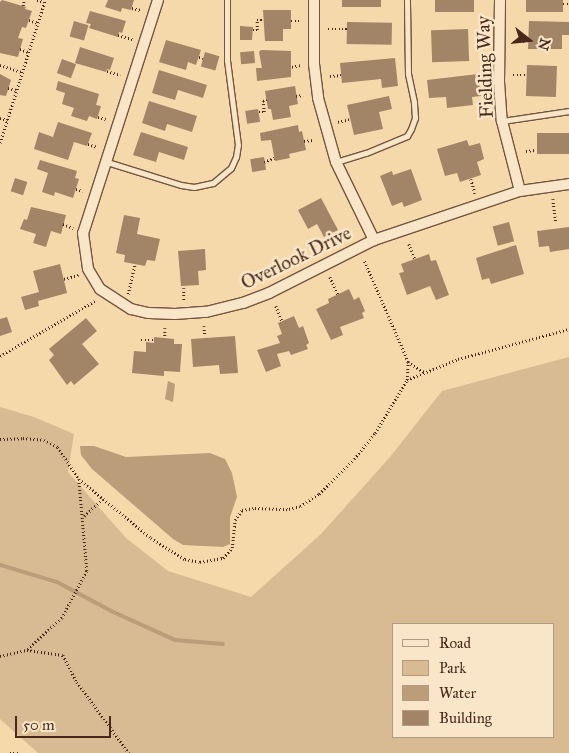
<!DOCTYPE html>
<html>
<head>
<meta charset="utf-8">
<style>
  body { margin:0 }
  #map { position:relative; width:569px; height:753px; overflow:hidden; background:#f6d9aa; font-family:"IM FELL Great Primer",serif }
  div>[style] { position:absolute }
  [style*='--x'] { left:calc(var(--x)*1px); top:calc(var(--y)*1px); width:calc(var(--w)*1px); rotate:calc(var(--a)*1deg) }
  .green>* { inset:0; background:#d8bb92 }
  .water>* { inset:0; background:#bb9d7a }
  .stream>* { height:4px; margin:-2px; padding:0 2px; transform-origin:2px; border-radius:2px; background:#bb9d7a }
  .building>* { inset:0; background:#a28566; transform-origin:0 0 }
  .path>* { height:2.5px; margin-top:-1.25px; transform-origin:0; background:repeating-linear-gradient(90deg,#48291c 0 1px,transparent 0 3.5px) }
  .roads { filter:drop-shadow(1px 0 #745540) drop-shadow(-1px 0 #745540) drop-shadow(0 1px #745540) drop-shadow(0 -1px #745540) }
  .service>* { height:5px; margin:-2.5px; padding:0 2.5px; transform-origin:2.5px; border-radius:2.5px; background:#f9e6c8 }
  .minor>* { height:10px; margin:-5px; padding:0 5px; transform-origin:5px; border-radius:5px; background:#f9e6c8 }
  span { translate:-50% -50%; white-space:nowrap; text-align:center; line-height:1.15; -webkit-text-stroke:5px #f9e6c8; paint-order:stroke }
  .street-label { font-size:19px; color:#48291c }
  .legend { position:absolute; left:392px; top:623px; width:162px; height:115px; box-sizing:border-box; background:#f9e6c8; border:1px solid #b29a83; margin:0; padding:6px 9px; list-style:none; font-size:15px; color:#48291c }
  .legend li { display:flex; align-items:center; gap:10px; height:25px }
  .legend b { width:25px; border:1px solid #b29a83 }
  .north { position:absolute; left:504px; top:15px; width:50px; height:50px; -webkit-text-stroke:4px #f9e6c8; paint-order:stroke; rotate:106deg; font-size:14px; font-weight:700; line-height:20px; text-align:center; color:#48291c }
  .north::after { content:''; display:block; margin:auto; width:18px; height:22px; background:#48291c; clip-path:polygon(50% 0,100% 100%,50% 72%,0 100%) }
  .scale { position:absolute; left:15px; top:716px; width:96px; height:22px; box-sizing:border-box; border:2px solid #48291c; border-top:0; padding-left:6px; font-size:15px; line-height:18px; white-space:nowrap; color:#48291c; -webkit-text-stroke:4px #f9e6c8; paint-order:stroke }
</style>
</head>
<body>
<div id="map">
  <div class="green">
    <div style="clip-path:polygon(evenodd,569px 357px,569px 753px,38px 753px,0 719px,0 407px,34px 417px,74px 434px,68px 472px,126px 538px,168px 571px,251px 597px,321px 534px,390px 457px,442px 391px,569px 357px,393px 624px,553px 624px,553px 737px,393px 737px,393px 624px)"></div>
  </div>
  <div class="water">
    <div style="clip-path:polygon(168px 381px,175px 384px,173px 402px,165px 399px)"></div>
    <div style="clip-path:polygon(80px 446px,94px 446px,126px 457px,210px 453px,225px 459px,232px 473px,237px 497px,230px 517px,230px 544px,223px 547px,183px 545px,173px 539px,92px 469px,81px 455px)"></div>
  </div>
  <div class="stream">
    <div style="--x:0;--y:565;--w:59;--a:16.6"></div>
    <div style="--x:57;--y:582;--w:61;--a:28.2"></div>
    <div style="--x:111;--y:611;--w:70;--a:24.4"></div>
    <div style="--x:175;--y:640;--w:48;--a:4.8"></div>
  </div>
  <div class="building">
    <div style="clip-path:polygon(2px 0,26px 7px,25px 9px,32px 11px,26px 28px,22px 27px,18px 38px,23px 39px,18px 57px,0 53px,0 2px)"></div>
    <div style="clip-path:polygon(108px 0,134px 0,131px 10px,122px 8px,121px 12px,105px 7px)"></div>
    <div style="left:342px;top:0;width:39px;height:7px"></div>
    <div style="left:435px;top:0;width:39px;height:12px"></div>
    <div style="left:526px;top:0;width:37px;height:12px"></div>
    <div style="clip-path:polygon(263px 10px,291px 10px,291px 29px,283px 29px,283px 41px,265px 41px)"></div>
    <div style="clip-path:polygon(90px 11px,126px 21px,122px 33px,119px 32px,118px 37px,89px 28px,91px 24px,86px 23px)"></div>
    <div style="left:74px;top:21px;width:15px;height:16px;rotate:16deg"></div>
    <div style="clip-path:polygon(529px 21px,569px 22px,569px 35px,562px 35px,562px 49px,528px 49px)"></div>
    <div style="left:347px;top:22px;width:45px;height:22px;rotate:1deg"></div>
    <div style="clip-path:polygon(240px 26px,253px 27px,252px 40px,240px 40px)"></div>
    <div style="left:468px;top:29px;width:32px;height:37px;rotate:88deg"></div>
    <div style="clip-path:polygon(166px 40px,201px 50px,196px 65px,188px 62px,186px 70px,159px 62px)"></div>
    <div style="clip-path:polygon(80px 47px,114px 58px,110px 70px,107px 69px,106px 72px,75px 63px)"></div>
    <div style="clip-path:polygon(261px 50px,291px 51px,291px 77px,257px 81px,256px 68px,262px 68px,259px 52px)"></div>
    <div style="left:254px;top:51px;width:12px;height:14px;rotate:85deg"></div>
    <div style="left:205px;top:52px;width:15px;height:15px;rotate:16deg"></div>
    <div style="clip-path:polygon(395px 58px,398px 86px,382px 88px,381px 79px,342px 83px,340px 63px)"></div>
    <div style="left:62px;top:59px;width:15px;height:15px;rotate:20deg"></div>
    <div style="left:527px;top:65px;width:30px;height:31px;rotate:2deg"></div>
    <div style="clip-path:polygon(159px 70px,207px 85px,203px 98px,178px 90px,175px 100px,152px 93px)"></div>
    <div style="clip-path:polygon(0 74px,11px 80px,6px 96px,0 95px)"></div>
    <div style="clip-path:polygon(478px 74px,481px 96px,472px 97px,473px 105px,447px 108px,446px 97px,429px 98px,427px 80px)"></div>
    <div style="clip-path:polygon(58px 81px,99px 94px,96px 105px,101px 106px,97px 119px,89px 116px,87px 121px,71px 116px,74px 108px,62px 104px,65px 93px,56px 90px)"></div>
    <div style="clip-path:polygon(295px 86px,298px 104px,289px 106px,291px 117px,273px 120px,271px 109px,268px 109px,265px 91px)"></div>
    <div style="clip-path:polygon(389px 96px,392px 109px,379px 112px,383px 129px,354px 135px,347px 105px)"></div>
    <div style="clip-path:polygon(149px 101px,197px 116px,192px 132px,167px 124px,165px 131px,142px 123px)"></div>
    <div style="left:258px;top:109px;width:13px;height:13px;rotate:81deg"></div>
    <div style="clip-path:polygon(58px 122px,92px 133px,87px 146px,74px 142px,68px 160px,34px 149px,39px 132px,53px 137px)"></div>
    <div style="clip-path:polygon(298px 125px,299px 132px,302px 131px,306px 150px,289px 154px,290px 158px,275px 161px,271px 140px,261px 141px,260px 133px)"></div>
    <div style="clip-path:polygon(141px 132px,188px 147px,184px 160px,159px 152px,156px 162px,133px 155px)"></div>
    <div style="left:569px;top:133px;width:21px;height:32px;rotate:90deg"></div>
    <div style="clip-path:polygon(467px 140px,469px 146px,480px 143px,484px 159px,477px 162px,481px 175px,460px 182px,457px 173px,445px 176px,437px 149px)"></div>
    <div style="left:264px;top:157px;width:13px;height:14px;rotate:81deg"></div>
    <div style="clip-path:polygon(40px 160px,77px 171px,75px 178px,79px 179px,73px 198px,55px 192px,54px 196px,42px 192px,48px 173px,37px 169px)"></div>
    <div style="clip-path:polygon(411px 169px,422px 200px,404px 207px,402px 202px,392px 206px,380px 176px,392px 171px,393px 175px)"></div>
    <div style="left:15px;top:178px;width:13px;height:14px;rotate:18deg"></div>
    <div style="clip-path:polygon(321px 198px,338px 230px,324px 237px,317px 224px,308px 229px,298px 210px)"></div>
    <div style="clip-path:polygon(31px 207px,66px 215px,61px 234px,51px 231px,46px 247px,33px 243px,36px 234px,20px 229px,24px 219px,27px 220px)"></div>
    <div style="clip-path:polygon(124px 215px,140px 218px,137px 234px,160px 239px,155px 261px,147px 260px,145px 266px,124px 262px,125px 255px,116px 253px)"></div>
    <div style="left:509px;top:222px;width:20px;height:17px;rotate:75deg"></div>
    <div style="clip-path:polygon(569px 227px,569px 249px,550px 252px,549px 246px,539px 247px,537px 231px)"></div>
    <div style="clip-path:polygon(516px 245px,524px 274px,491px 284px,489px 278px,482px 280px,476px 258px)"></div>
    <div style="clip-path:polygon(205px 249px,206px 270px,198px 271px,199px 285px,181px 286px,178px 251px)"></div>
    <div style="clip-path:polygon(429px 254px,431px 261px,436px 260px,449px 295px,436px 300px,430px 286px,407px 295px,399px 273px,404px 272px,401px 264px)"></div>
    <div style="clip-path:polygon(60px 264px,67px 293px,38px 301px,39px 306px,25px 310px,21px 297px,39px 292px,33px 271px)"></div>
    <div style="clip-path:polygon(349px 289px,354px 300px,359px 297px,365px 311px,362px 313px,364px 318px,340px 327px,343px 335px,331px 340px,316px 309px,329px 303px,328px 299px)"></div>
    <div style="clip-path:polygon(294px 316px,299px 328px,303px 326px,309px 343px,306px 345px,308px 349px,291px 355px,289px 351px,277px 354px,281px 366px,266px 372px,257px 350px,280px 343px,277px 336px,282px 334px,278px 323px)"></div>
    <div style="clip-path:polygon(7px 317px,12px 332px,0 336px,0 319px)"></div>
    <div style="clip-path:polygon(86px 318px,97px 331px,82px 344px,99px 364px,74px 385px,71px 381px,67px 385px,49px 360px,54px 355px,49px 349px)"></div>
    <div style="clip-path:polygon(235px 336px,238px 373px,220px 374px,219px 365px,193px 367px,191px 339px)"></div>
    <div style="clip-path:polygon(154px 337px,174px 339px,174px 344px,182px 344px,180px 372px,164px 371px,164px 376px,132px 373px,134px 351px,146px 352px,146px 342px,154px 343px)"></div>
  </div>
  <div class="path">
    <div style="--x:37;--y:0;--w:7;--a:16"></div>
    <div style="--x:563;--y:4;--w:6;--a:0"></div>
    <div style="--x:23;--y:6;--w:6;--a:-81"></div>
    <div style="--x:132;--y:8;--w:9;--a:13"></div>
    <div style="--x:29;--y:20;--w:9;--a:18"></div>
    <div style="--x:291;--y:21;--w:9;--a:0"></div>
    <div style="--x:328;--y:29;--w:19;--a:0"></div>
    <div style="--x:253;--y:30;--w:4;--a:0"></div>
    <div style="--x:257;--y:30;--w:10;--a:-90"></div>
    <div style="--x:257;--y:20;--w:5;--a:0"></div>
    <div style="--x:118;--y:35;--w:15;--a:16"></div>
    <div style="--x:513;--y:42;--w:12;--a:0"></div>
    <div style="--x:20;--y:49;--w:9;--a:21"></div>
    <div style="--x:199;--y:57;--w:4;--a:14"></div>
    <div style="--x:0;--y:65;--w:23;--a:18"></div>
    <div style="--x:292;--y:67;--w:8;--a:-14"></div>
    <div style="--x:107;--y:71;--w:14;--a:17"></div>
    <div style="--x:513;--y:75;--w:13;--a:0"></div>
    <div style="--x:330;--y:76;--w:11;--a:-5"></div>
    <div style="--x:8;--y:88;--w:8;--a:14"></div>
    <div style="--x:480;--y:88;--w:8;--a:-7"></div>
    <div style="--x:296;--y:96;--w:7;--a:-8"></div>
    <div style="--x:259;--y:112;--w:5;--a:0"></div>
    <div style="--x:264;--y:112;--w:11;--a:-95"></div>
    <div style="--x:263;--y:101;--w:4;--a:-14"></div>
    <div style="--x:98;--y:117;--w:8;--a:14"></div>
    <div style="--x:0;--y:118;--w:8;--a:14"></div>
    <div style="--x:338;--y:122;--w:12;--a:-14"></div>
    <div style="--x:304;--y:141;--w:9;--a:-6"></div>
    <div style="--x:0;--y:143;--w:150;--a:-72.5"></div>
    <div style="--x:88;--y:144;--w:9;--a:18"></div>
    <div style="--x:526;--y:151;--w:9;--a:-6"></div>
    <div style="--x:264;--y:162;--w:11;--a:-22"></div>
    <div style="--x:471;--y:179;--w:15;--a:74"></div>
    <div style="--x:76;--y:189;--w:7;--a:16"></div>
    <div style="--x:553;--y:199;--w:23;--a:83"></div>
    <div style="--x:63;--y:224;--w:11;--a:22"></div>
    <div style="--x:409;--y:244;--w:16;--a:68"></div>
    <div style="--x:330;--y:277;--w:19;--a:65"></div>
    <div style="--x:64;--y:279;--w:15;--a:-16"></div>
    <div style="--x:184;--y:288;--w:13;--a:90"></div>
    <div style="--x:128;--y:294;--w:31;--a:-77"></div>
    <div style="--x:276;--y:306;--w:16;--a:68"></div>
    <div style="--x:204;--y:326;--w:10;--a:84"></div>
    <div style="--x:165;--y:328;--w:9;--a:90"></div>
    <div style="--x:141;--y:340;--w:12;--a:0"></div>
    <div style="--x:0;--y:356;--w:110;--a:-30.1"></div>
    <div style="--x:408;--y:362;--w:19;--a:32"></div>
    <div style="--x:407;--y:380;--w:55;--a:-22.4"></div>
    <div style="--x:458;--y:359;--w:115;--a:-15.1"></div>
    <div style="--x:0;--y:439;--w:23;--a:-2"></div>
    <div style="--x:23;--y:438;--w:21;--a:5"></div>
    <div style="--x:44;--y:440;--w:16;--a:27"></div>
    <div style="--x:58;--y:447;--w:38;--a:57"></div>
    <div style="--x:79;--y:479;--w:93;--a:39.3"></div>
    <div style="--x:151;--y:538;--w:40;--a:32"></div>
    <div style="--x:185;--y:559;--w:15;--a:11"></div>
    <div style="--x:200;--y:562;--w:23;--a:-10"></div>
    <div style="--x:223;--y:558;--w:13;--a:-48"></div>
    <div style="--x:232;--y:548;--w:28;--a:-84"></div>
    <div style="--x:235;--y:520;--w:12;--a:-55"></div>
    <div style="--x:242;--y:510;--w:13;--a:-9"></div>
    <div style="--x:255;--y:508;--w:34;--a:2"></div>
    <div style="--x:289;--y:509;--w:11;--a:-15"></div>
    <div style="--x:300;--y:506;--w:22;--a:-32"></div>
    <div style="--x:319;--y:494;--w:49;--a:-45"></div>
    <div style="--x:354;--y:459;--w:33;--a:-51"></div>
    <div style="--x:375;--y:433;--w:62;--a:-58.9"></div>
    <div style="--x:407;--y:380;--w:18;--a:-87"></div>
    <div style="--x:408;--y:362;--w:110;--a:-113.5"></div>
    <div style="--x:79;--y:479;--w:92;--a:85"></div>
    <div style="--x:87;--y:571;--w:53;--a:118"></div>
    <div style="--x:62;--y:618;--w:47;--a:137.6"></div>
    <div style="--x:27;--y:650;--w:36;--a:8"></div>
    <div style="--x:63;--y:655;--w:30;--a:63"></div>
    <div style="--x:77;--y:682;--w:88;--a:53.8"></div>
    <div style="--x:84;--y:516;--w:25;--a:-42"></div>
    <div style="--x:0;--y:656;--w:28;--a:-13"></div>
    <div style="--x:10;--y:753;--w:8;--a:0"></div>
  </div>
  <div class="roads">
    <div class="service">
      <div style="--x:502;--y:121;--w:68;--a:-8.5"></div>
      <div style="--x:107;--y:162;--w:77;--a:17.3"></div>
      <div style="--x:181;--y:185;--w:13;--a:9"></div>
      <div style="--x:194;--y:187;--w:19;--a:-12"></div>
      <div style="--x:213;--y:183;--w:23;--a:-40"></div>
      <div style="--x:231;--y:168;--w:12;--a:-66"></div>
      <div style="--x:236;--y:157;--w:12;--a:-81"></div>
      <div style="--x:238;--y:145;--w:86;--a:-97.4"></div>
      <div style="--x:227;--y:60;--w:60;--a:-90"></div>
      <div style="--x:336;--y:162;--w:31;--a:-17"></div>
      <div style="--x:366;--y:153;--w:44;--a:-22.5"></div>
      <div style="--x:407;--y:136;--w:8;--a:-60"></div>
      <div style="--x:411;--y:129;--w:12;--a:-70"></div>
      <div style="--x:415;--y:118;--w:16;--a:-94"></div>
      <div style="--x:414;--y:102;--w:29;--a:-102"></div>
      <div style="--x:408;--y:74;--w:74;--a:-90.8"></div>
    </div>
    <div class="minor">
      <div style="--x:158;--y:0;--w:245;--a:107.8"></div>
      <div style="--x:83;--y:233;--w:36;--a:82"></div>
      <div style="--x:88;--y:269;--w:23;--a:59"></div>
      <div style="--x:100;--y:289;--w:37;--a:33"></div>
      <div style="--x:131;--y:309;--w:18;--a:13"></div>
      <div style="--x:149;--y:313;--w:26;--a:2"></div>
      <div style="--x:175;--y:314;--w:31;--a:-4"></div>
      <div style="--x:206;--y:312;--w:38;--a:-14"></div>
      <div style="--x:243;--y:303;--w:28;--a:-21"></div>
      <div style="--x:269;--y:293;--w:118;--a:-26.8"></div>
      <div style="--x:374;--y:240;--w:154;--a:-18.6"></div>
      <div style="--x:520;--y:191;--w:49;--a:-8.1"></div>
      <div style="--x:314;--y:0;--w:64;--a:90"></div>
      <div style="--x:314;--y:64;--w:34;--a:83"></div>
      <div style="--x:318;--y:98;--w:66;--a:74.3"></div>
      <div style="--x:336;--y:162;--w:87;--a:64"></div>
      <div style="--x:500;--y:0;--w:82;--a:90.7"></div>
      <div style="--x:499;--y:82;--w:39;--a:86"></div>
      <div style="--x:502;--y:121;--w:72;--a:75.6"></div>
    </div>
  </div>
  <div class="street-label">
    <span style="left:485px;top:67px;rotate:-92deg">Fielding Way</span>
    <span style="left:296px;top:258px;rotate:-26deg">Overlook Drive</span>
  </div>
  <ul class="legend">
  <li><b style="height:6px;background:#f9e6c8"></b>Road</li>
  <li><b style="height:14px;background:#d8bb92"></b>Park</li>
  <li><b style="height:14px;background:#bb9d7a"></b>Water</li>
  <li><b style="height:14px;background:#a28566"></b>Building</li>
  </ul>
  <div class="north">N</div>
  <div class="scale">50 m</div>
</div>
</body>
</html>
